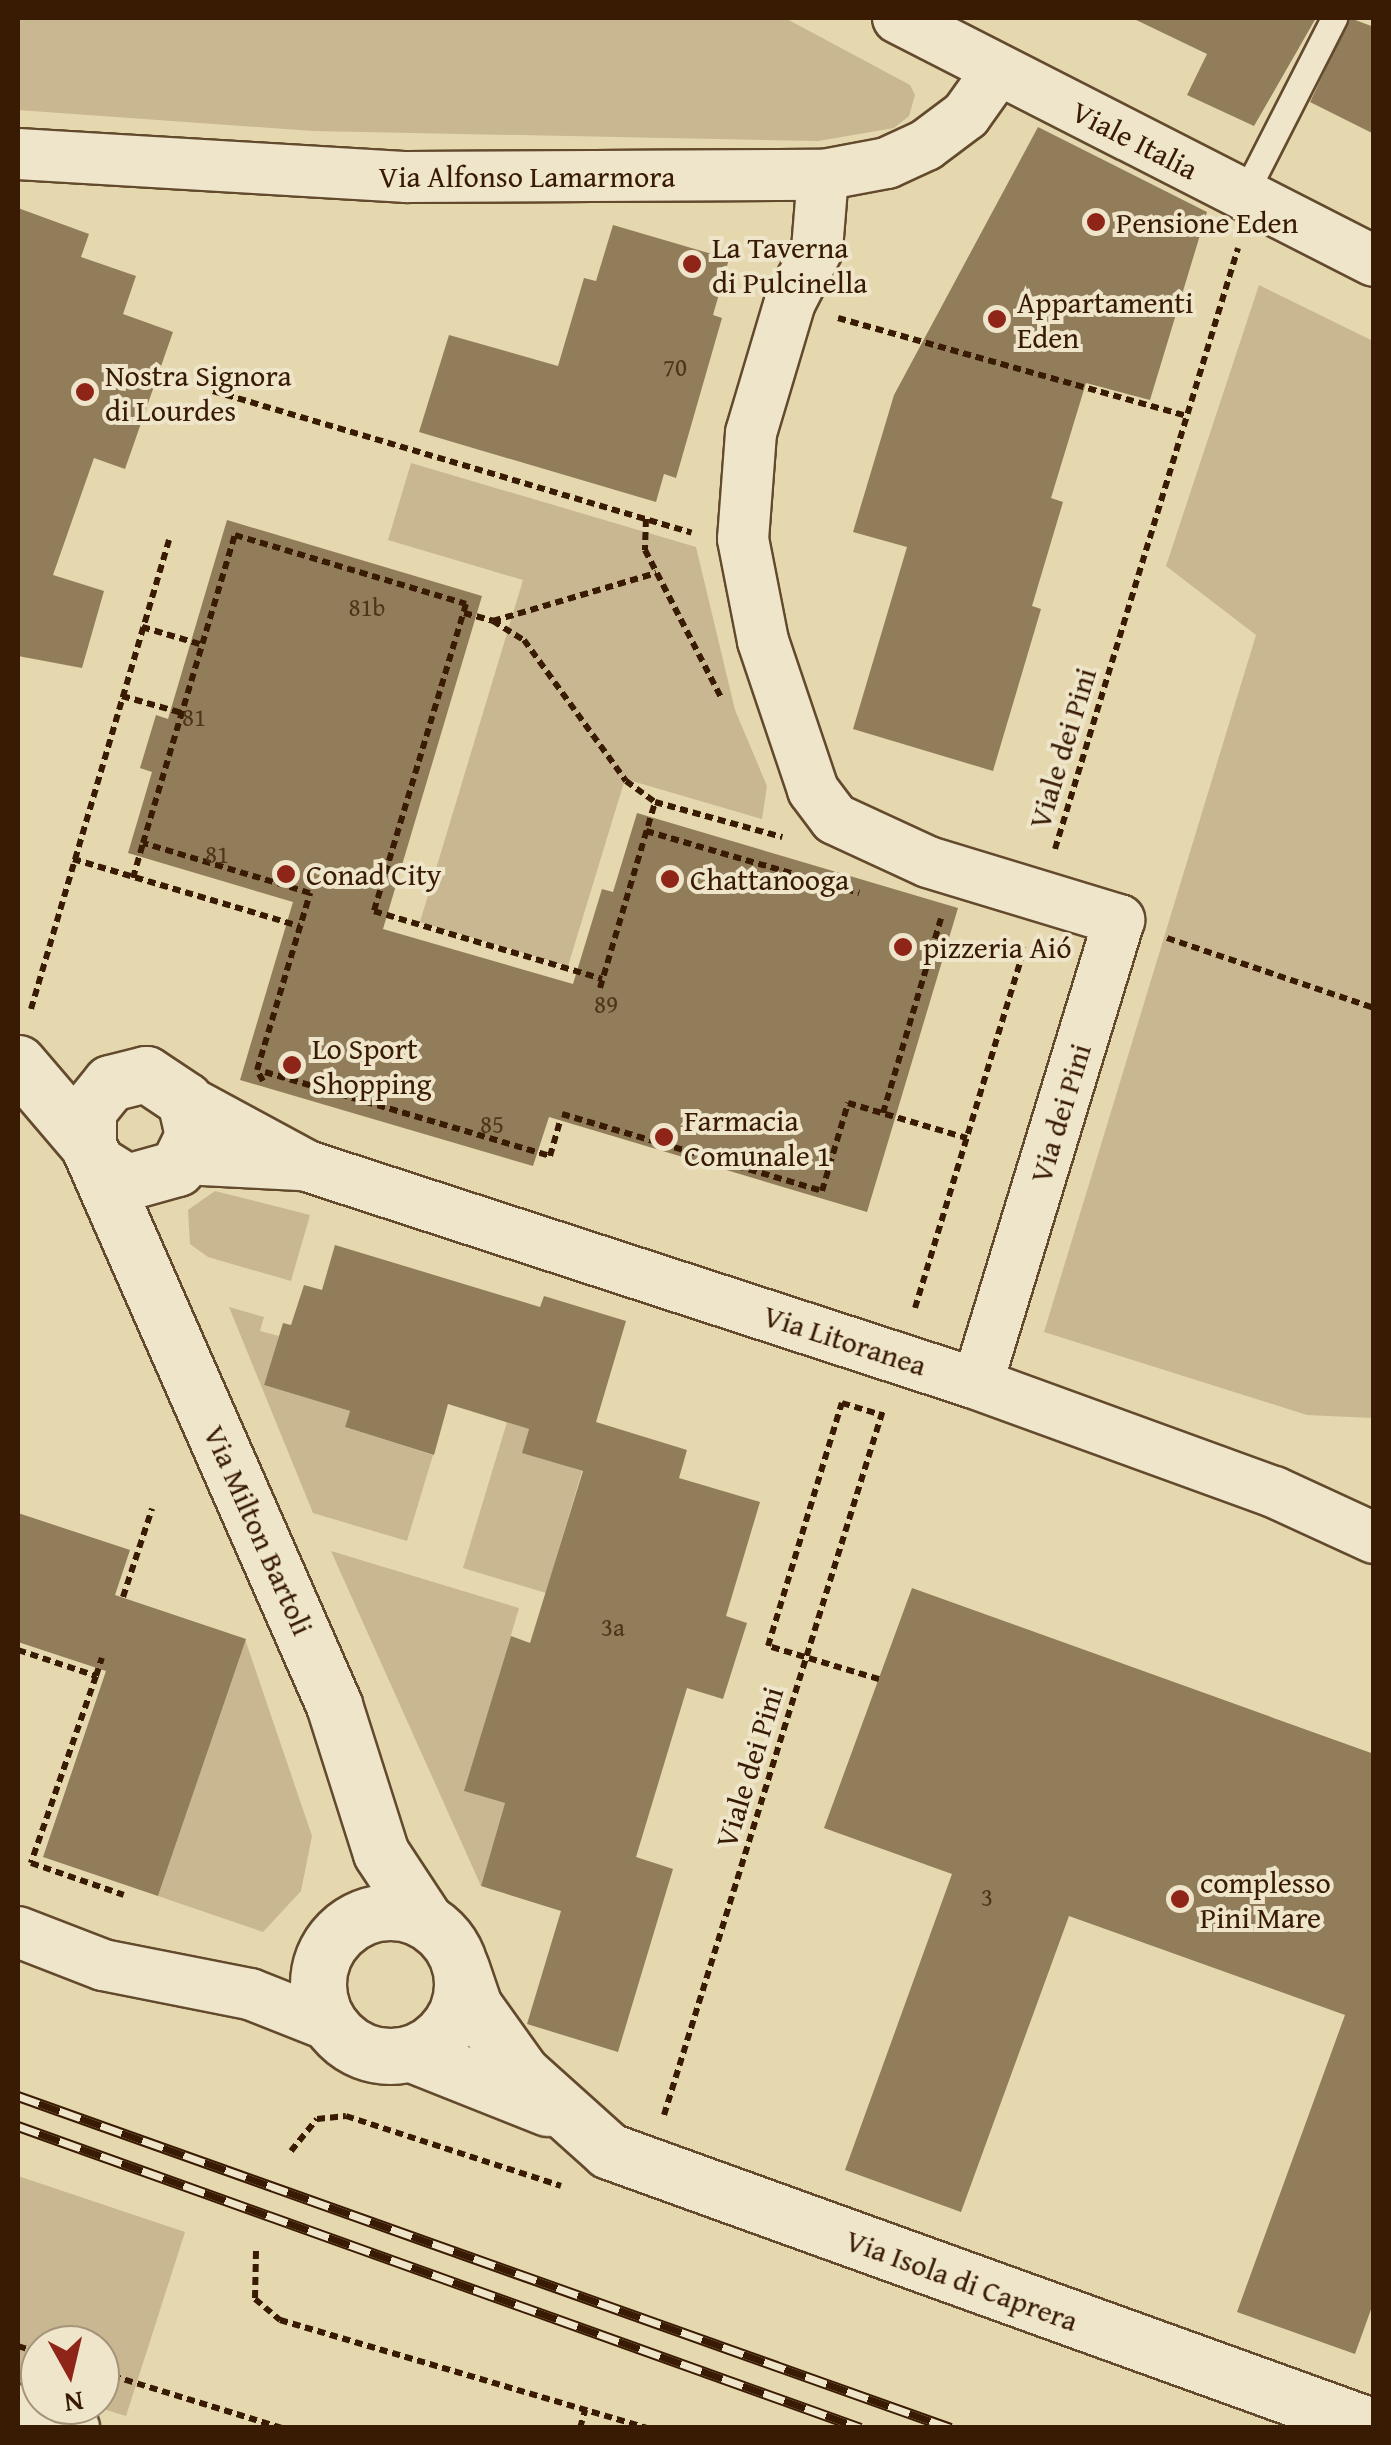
<!DOCTYPE html>
<html>
<head>
<meta charset="utf-8">
<style>
  body { margin:0 }
  #map { position:relative; width:1391px; height:2445px; overflow:hidden; background:#e5d7ae; font-family:"Gentium Book Plus",serif }
  div>[style] { position:absolute }
  [style*='--x'] { left:calc(var(--x)*1px); top:calc(var(--y)*1px); width:calc(var(--w)*1px); rotate:calc(var(--a)*1deg) }
  .green>* { inset:0; background:#c8b791 }
  .building>* { inset:0; background:#927d5b }
  .path>* { height:6px; margin-top:-3px; transform-origin:0; background:repeating-linear-gradient(90deg,#381b02 0 8px,transparent 0 13px) }
  .roads { filter:drop-shadow(2px 0 #634a2d) drop-shadow(-2px 0 #634a2d) drop-shadow(0 2px #634a2d) drop-shadow(0 -2px #634a2d) }
  .service>* { height:25px; margin:-12.5px; padding:0 12.5px; transform-origin:12.5px; border-radius:12.5px; background:#eee5ca }
  .minor>* { height:50px; margin:-25px; padding:0 25px; transform-origin:25px; border-radius:25px; background:#eee5ca }
  .tertiary>* { height:55px; margin:-27.5px; padding:0 27.5px; transform-origin:27.5px; border-radius:27.5px; background:#eee5ca }
  .tertiary>.ring { margin:-27.5px; padding:0; box-sizing:content-box; background:none; border:55px solid #eee5ca; border-radius:50% }
  .rail>* { height:11px; margin-top:-5.5px; transform-origin:0; background:repeating-linear-gradient(90deg,#eee5ca 0 22px,#381b02 0 44px); box-sizing:border-box; border-block:2px solid #381b02 }
  .dots>* { width:28px; height:28px; translate:-50% -50%; box-sizing:border-box; border:5px solid #eee5ca; border-radius:50% }
  span { translate:-50% -50%; white-space:nowrap; text-align:center; line-height:1.15; -webkit-text-stroke:8px #eee5ca; paint-order:stroke }
  .number-label { font-size:25px; color:#4e3418 }
  .number-label span { -webkit-text-stroke-width:0 }
  .street-label { font-size:30px; color:#381b02 }
  .poi-label { font-size:30px; color:#381b02 }
  .left { translate:0 -50%; text-align:left }
  .frame { position:absolute; inset:0; border:20px solid #381b02; pointer-events:none }
  .north { position:absolute; left:20px; top:2325px; width:100px; height:100px; box-sizing:border-box; background:#eee5ca; border:2px solid #a5947a; border-radius:50%; rotate:172deg; font-size:28px; font-weight:700; line-height:40px; text-align:center; color:#381b02 }
  .north::after { content:''; display:block; margin:auto; width:35px; height:45px; background:#8f2418; clip-path:polygon(50% 0,100% 100%,50% 72%,0 100%) }
</style>
</head>
<body>
<div id="map">
  <div class="green">
    <div style="clip-path:polygon(18px 18px,785px 18px,910px 85px,915px 95px,909px 116px,894px 128px,818px 141px,313px 131px,18px 110px)"></div>
    <div style="clip-path:polygon(1259px 285px,1373px 341px,1373px 1418px,1307px 1415px,1044px 1332px,1256px 635px,1166px 566px)"></div>
    <div style="clip-path:polygon(411px 463px,696px 547px,735px 710px,767px 786px,762px 819px,625px 779px,568px 966px,420px 922px,523px 580px,388px 540px)"></div>
    <div style="clip-path:polygon(215px 1191px,310px 1215px,291px 1281px,208px 1257px,190px 1244px,188px 1210px)"></div>
    <div style="clip-path:polygon(229px 1307px,264px 1317px,260px 1331px,279px 1336px,264px 1385px,350px 1411px,345px 1427px,433px 1455px,407px 1541px,313px 1513px)"></div>
    <div style="clip-path:polygon(507px 1422px,529px 1429px,523px 1452px,582px 1471px,546px 1593px,463px 1568px)"></div>
    <div style="clip-path:polygon(331px 1551px,519px 1608px,465px 1791px,505px 1803px,481px 1886px)"></div>
    <div style="clip-path:polygon(245px 1639px,312px 1836px,301px 1891px,263px 1932px,158px 1896px)"></div>
    <div style="clip-path:polygon(18px 2176px,185px 2232px,126px 2416px,90px 2405px,100px 2405px,100px 2345px,40px 2345px,40px 2389px,18px 2382px)"></div>
  </div>
  <div class="building">
    <div style="clip-path:polygon(1132px 18px,1316px 18px,1254px 126px,1187px 95px,1207px 54px)"></div>
    <div style="clip-path:polygon(1350px 18px,1374px 27px,1374px 134px,1310px 102px)"></div>
    <div style="clip-path:polygon(1038px 127px,1207px 212px,1150px 400px,1086px 383px,1051px 498px,1063px 502px,1032px 606px,1041px 609px,993px 771px,853px 729px,907px 547px,853px 532px,894px 395px)"></div>
    <div style="clip-path:polygon(18px 208px,89px 234px,81px 257px,136px 276px,123px 314px,173px 332px,125px 469px,94px 458px,53px 575px,104px 591px,82px 668px,18px 656px)"></div>
    <div style="clip-path:polygon(613px 225px,729px 259px,713px 315px,722px 318px,676px 478px,664px 474px,656px 502px,419px 432px,449px 335px,558px 366px,584px 278px,596px 281px)"></div>
    <div style="clip-path:polygon(227px 520px,482px 596px,383px 929px,573px 984px,602px 889px,613px 892px,637px 813px,958px 908px,867px 1212px,549px 1117px,533px 1166px,240px 1080px,293px 902px,128px 853px,152px 772px,140px 768px,156px 715px,168px 719px)"></div>
    <div style="clip-path:polygon(335px 1245px,540px 1307px,544px 1296px,626px 1321px,596px 1422px,687px 1450px,679px 1478px,760px 1502px,726px 1616px,747px 1623px,723px 1699px,687px 1688px,636px 1857px,673px 1869px,618px 2052px,527px 2024px,561px 1911px,481px 1886px,505px 1803px,464px 1791px,511px 1636px,530px 1643px,583px 1471px,522px 1453px,529px 1429px,448px 1404px,434px 1455px,345px 1427px,350px 1411px,264px 1385px,283px 1323px,291px 1325px,304px 1285px,322px 1290px)"></div>
    <div style="clip-path:polygon(18px 1513px,130px 1550px,115px 1595px,246px 1639px,158px 1896px,43px 1857px,106px 1671px,18px 1642px)"></div>
    <div style="clip-path:polygon(912px 1588px,1374px 1754px,1374px 2301px,1355px 2354px,1237px 2312px,1345px 2015px,1069px 1916px,961px 2212px,845px 2170px,952px 1874px,824px 1828px)"></div>
  </div>
  <div class="path">
    <div style="--x:838;--y:318;--w:362;--a:15.7"></div>
    <div style="--x:213;--y:391;--w:499;--a:16.5"></div>
    <div style="--x:646;--y:519;--w:31;--a:92"></div>
    <div style="--x:645;--y:550;--w:168;--a:62.7"></div>
    <div style="--x:464;--y:613;--w:30;--a:15"></div>
    <div style="--x:493;--y:621;--w:170;--a:-16.4"></div>
    <div style="--x:493;--y:621;--w:36;--a:32"></div>
    <div style="--x:524;--y:640;--w:174;--a:54.1"></div>
    <div style="--x:626;--y:781;--w:36;--a:36"></div>
    <div style="--x:655;--y:802;--w:132;--a:15.4"></div>
    <div style="--x:142;--y:627;--w:64;--a:16.4"></div>
    <div style="--x:122;--y:696;--w:62;--a:15.8"></div>
    <div style="--x:646;--y:831;--w:222;--a:16.2"></div>
    <div style="--x:1055;--y:849;--w:628;--a:-73.06"></div>
    <div style="--x:73;--y:859;--w:236;--a:16.5"></div>
    <div style="--x:133;--y:878;--w:36;--a:-74"></div>
    <div style="--x:1167;--y:938;--w:219;--a:18.7"></div>
    <div style="--x:600;--y:988;--w:194;--a:-73.5"></div>
    <div style="--x:31;--y:1009;--w:489;--a:-73.6"></div>
    <div style="--x:265;--y:1072;--w:297;--a:16.4"></div>
    <div style="--x:550;--y:1156;--w:36;--a:-74"></div>
    <div style="--x:263;--y:1081;--w:13;--a:-119"></div>
    <div style="--x:257;--y:1070;--w:185;--a:-73.3"></div>
    <div style="--x:310;--y:893;--w:174;--a:-163.3"></div>
    <div style="--x:143;--y:843;--w:321;--a:-73.4"></div>
    <div style="--x:235;--y:535;--w:241;--a:16.6"></div>
    <div style="--x:466;--y:604;--w:320;--a:106.7"></div>
    <div style="--x:374;--y:911;--w:238;--a:16.6"></div>
    <div style="--x:883;--y:1113;--w:203;--a:-73.4"></div>
    <div style="--x:562;--y:1114;--w:271;--a:16.5"></div>
    <div style="--x:822;--y:1191;--w:92;--a:-73.5"></div>
    <div style="--x:848;--y:1103;--w:124;--a:16.4"></div>
    <div style="--x:915;--y:1308;--w:377;--a:-73.1"></div>
    <div style="--x:123;--y:1597;--w:93;--a:-71.8"></div>
    <div style="--x:18;--y:1650;--w:82;--a:18.4"></div>
    <div style="--x:96;--y:1676;--w:198;--a:109.2"></div>
    <div style="--x:31;--y:1863;--w:98;--a:19"></div>
    <div style="--x:96;--y:1676;--w:19;--a:-72"></div>
    <div style="--x:879;--y:1679;--w:116;--a:-163.4"></div>
    <div style="--x:768;--y:1646;--w:254;--a:-73.1"></div>
    <div style="--x:842;--y:1403;--w:42;--a:16.7"></div>
    <div style="--x:664;--y:2115;--w:738;--a:-72.74"></div>
    <div style="--x:291;--y:2151;--w:41;--a:-50.9"></div>
    <div style="--x:317;--y:2119;--w:29;--a:-6"></div>
    <div style="--x:346;--y:2116;--w:226;--a:18"></div>
    <div style="--x:256;--y:2251;--w:48;--a:91.2"></div>
    <div style="--x:255;--y:2299;--w:33;--a:40"></div>
    <div style="--x:280;--y:2320;--w:384;--a:16.4"></div>
    <div style="--x:18;--y:2346;--w:23;--a:18"></div>
    <div style="--x:100;--y:2372;--w:190;--a:17.1"></div>
    <div style="--x:580;--y:2428;--w:19;--a:-74"></div>
  </div>
  <div class="roads">
    <div class="service">
      <div style="--x:1244;--y:195;--w:199;--a:-63"></div>
    </div>
    <div class="minor">
      <div style="--x:898;--y:18;--w:534;--a:27.04"></div>
      <div style="--x:18;--y:154;--w:390;--a:3.4"></div>
      <div style="--x:407;--y:177;--w:416;--a:-0.3"></div>
      <div style="--x:823;--y:175;--w:65;--a:-10.6"></div>
      <div style="--x:887;--y:163;--w:43;--a:-24.8"></div>
      <div style="--x:926;--y:145;--w:50;--a:-36.9"></div>
      <div style="--x:966;--y:115;--w:55;--a:-54.6"></div>
      <div style="--x:823;--y:175;--w:75;--a:94.6"></div>
      <div style="--x:817;--y:250;--w:59;--a:117.4"></div>
      <div style="--x:790;--y:302;--w:137;--a:106.6"></div>
      <div style="--x:751;--y:433;--w:106;--a:94.3"></div>
      <div style="--x:743;--y:539;--w:104;--a:78.9"></div>
      <div style="--x:763;--y:641;--w:157;--a:71.4"></div>
      <div style="--x:813;--y:790;--w:36;--a:53"></div>
      <div style="--x:835;--y:819;--w:102;--a:24.8"></div>
      <div style="--x:928;--y:862;--w:200;--a:16.9"></div>
      <div style="--x:1119;--y:920;--w:485;--a:107"></div>
      <div style="--x:185;--y:1100;--w:139;--a:28.4"></div>
      <div style="--x:307;--y:1166;--w:705;--a:18.02"></div>
      <div style="--x:977;--y:1384;--w:316;--a:20"></div>
      <div style="--x:1274;--y:1492;--w:110;--a:24.7"></div>
      <div style="--x:184;--y:1159;--w:115;--a:3"></div>
      <div style="--x:18;--y:1932;--w:91;--a:21.2"></div>
      <div style="--x:103;--y:1965;--w:150;--a:11.2"></div>
      <div style="--x:250;--y:1994;--w:87;--a:21.6"></div>
      <div style="--x:18;--y:2410;--w:59;--a:17.8"></div>
    </div>
    <div class="tertiary">
      <div style="--x:18;--y:1063;--w:108;--a:49.5"></div>
      <div style="--x:98;--y:1164;--w:34;--a:32"></div>
      <div style="--x:127;--y:1182;--w:52;--a:-15.6"></div>
      <div style="--x:177;--y:1168;--w:37;--a:-64"></div>
      <div style="--x:193;--y:1135;--w:36;--a:-103"></div>
      <div style="--x:185;--y:1100;--w:47;--a:-146.3"></div>
      <div style="--x:146;--y:1074;--w:37;--a:166"></div>
      <div style="--x:110;--y:1083;--w:35;--a:129"></div>
      <div style="--x:88;--y:1110;--w:35;--a:90"></div>
      <div style="--x:88;--y:1145;--w:612;--a:66.28"></div>
      <div style="--x:334;--y:1705;--w:155;--a:72.4"></div>
      <div style="--x:381;--y:1853;--w:80;--a:56.7"></div>
      <div class="ring" style="left:318px;top:1912px;width:89px;height:89px"></div>
      <div style="--x:461;--y:1968;--w:40;--a:71.1"></div>
      <div style="--x:474;--y:2006;--w:82;--a:54.4"></div>
      <div style="--x:522;--y:2073;--w:117;--a:41.9"></div>
      <div style="--x:609;--y:2151;--w:813;--a:19.84"></div>
      <div style="--x:412;--y:2054;--w:146;--a:21.7"></div>
    </div>
  </div>
  <div class="rail">
    <div style="--x:18;--y:2096;--w:990;--a:19.59"></div>
    <div style="--x:18;--y:2126;--w:895;--a:19.71"></div>
  </div>
  <div class="dots">
    <div style="left:1096px;top:222px;background:#8f2418"></div>
    <div style="left:692px;top:264px;background:#8f2418"></div>
    <div style="left:997px;top:319px;background:#8f2418"></div>
    <div style="left:85px;top:392px;background:#8f2418"></div>
    <div style="left:286px;top:874px;background:#8f2418"></div>
    <div style="left:670px;top:879px;background:#8f2418"></div>
    <div style="left:903px;top:947px;background:#8f2418"></div>
    <div style="left:292px;top:1065px;background:#8f2418"></div>
    <div style="left:664px;top:1137px;background:#8f2418"></div>
    <div style="left:1180px;top:1899px;background:#8f2418"></div>
  </div>
  <div class="number-label">
    <span style="left:675px;top:367px">70</span>
    <span style="left:367px;top:607px">81b</span>
    <span style="left:194px;top:717px">81</span>
    <span style="left:217px;top:854px">81</span>
    <span style="left:606px;top:1004px">89</span>
    <span style="left:492px;top:1124px">85</span>
    <span style="left:613px;top:1627px">3a</span>
    <span style="left:987px;top:1897px">3</span>
  </div>
  <div class="street-label">
    <span style="left:1135px;top:140px;rotate:27deg">Viale Italia</span>
    <span style="left:527px;top:176px">Via Alfonso Lamarmora</span>
    <span style="left:1062px;top:748px;rotate:-73deg">Viale dei Pini</span>
    <span style="left:1060px;top:1113px;rotate:-73deg">Via dei Pini</span>
    <span style="left:845px;top:1340px;rotate:18deg">Via Litoranea</span>
    <span style="left:259px;top:1530px;rotate:66deg">Via Milton Bartoli</span>
    <span style="left:749px;top:1767px;rotate:-73deg">Viale dei Pini</span>
    <span style="left:962px;top:2280px;rotate:20deg">Via Isola di Caprera</span>
  </div>
  <div class="poi-label">
    <span class="left" style="left:1116px;top:222px">Pensione Eden</span>
    <span class="left" style="left:712px;top:264px">La Taverna<br>di Pulcinella</span>
    <span class="left" style="left:1017px;top:319px">Appartamenti<br>Eden</span>
    <span class="left" style="left:105px;top:392px">Nostra Signora<br>di Lourdes</span>
    <span class="left" style="left:306px;top:874px">Conad City</span>
    <span class="left" style="left:690px;top:879px">Chattanooga</span>
    <span class="left" style="left:923px;top:947px">pizzeria Aió</span>
    <span class="left" style="left:312px;top:1065px">Lo Sport<br>Shopping</span>
    <span class="left" style="left:684px;top:1137px">Farmacia<br>Comunale 1</span>
    <span class="left" style="left:1200px;top:1899px">complesso<br>Pini Mare</span>
  </div>
  <div class="frame"></div>
  <div class="north">N</div>
</div>
</body>
</html>
